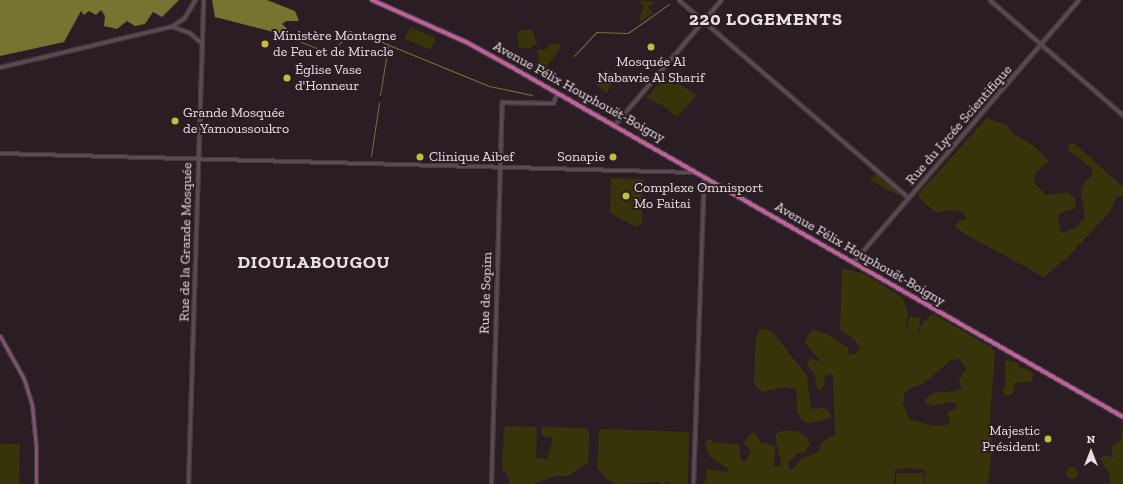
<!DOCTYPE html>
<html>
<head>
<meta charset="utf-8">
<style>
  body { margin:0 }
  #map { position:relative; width:1123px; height:484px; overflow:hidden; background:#2a1d24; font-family:"Zilla Slab",serif }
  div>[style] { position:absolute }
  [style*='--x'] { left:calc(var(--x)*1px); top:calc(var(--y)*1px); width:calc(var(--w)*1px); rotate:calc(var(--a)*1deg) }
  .green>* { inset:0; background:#37340a; transform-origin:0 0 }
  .round { border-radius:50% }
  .water>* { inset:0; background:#777330 }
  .stream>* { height:1px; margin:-0.5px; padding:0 0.5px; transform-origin:0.5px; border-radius:0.5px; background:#777330 }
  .roads { filter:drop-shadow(1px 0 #463b41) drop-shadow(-1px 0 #463b41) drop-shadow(0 1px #463b41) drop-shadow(0 -1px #463b41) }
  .tertiary>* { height:2.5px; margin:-1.25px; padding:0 1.25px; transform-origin:1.25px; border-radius:1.25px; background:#5a4b53 }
  .secondary>* { height:3px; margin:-1.5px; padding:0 1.5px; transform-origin:1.5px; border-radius:1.5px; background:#80536e }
  .trunk>* { height:4px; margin:-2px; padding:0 2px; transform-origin:2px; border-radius:2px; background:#be609a }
  .dots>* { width:11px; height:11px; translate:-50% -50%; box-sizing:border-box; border:2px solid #2a1d24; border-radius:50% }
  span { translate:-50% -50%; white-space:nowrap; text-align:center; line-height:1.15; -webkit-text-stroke:4px #2a1d24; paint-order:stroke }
  .poi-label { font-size:14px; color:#e9e0e5 }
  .left { translate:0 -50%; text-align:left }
  .right { translate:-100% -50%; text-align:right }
  .street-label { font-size:14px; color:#e9e0e5 }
  .district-label { font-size:18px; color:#e9e0e5; font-weight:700; letter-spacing:1px }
  .north { position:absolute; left:1071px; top:432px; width:40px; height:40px; -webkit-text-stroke:3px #2a1d24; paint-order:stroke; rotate:0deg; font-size:11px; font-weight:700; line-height:16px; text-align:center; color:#e9e0e5 }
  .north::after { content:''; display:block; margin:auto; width:14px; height:18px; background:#e9e0e5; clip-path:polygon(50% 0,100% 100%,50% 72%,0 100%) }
</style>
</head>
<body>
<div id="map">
  <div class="green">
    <div style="clip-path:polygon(638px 0,655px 2px,648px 7px,653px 13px,641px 21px,639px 18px,643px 10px,642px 4px)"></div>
    <div style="left:410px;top:27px;width:28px;height:13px;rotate:23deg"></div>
    <div style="clip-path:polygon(520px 30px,532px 30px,537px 43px,529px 49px,519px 48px,517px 37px)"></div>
    <div style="clip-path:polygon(550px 44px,559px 44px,561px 47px,546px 68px,539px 70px,535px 67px,539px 58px,537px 50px,547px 49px)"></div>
    <div style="clip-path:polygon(607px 68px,616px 76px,607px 93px,595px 84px)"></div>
    <div style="clip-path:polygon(666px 76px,697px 95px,677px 117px,664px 106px,646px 98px)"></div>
    <div style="clip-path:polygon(987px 118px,1008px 126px,1011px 132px,1035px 147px,1049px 161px,1037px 171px,1033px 181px,1046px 195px,1069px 192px,1075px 199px,1076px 208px,1058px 214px,1060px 230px,1063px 233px,1077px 227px,1085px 217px,1081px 192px,1084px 184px,1092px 175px,1092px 169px,1068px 150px,1069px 144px,1074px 143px,1123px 187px,1123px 196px,1116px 197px,1110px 212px,1067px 258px,1044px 277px,963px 233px,955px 226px,959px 221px,967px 219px,964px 213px,956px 210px,936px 212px,923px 202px,918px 194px)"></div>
    <div style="clip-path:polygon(877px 173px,899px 191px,900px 196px,871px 181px,870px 179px)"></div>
    <div style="clip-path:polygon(611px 178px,643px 179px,642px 224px,636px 227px,610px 213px)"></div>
    <div style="clip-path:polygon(evenodd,842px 268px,865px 274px,903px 298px,908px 313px,905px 333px,910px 316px,921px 318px,917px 336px,923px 322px,933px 314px,991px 347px,995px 353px,990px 418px,992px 451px,988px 484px,925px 484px,925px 471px,913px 468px,895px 469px,894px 484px,702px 484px,707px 478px,706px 469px,727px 472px,730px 470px,710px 457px,705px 443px,708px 439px,716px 443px,739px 444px,741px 460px,745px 463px,751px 450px,744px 444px,747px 437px,754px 431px,760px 442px,775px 446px,774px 467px,780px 465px,781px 462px,775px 438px,776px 434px,781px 431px,797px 431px,806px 436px,810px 443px,805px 452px,797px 454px,789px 461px,789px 470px,793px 470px,801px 459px,818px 452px,823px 441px,835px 434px,833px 374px,825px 376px,824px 385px,821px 390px,818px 390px,814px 374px,806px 362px,811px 359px,821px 362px,805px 343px,808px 334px,814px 330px,826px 334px,848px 347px,849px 355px,855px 354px,860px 348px,855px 340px,840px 330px,842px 268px,960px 359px,966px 369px,959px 381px,962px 388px,955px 391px,933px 393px,925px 399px,926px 403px,932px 406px,952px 402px,957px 404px,957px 408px,947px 413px,950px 422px,947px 425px,933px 426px,910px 419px,903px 404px,904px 394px,907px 390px,924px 383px,951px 360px,960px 359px)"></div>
    <div style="clip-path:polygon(760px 329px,769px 330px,775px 335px,807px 376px,811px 409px,824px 408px,830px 412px,831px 418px,809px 424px,802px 421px,797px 411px,796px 389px,782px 387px,763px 392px,757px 389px,754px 382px,756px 340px)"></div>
    <div style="clip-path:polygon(1008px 360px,1017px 362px,1020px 368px,1028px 369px,1033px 374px,1033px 379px,1030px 382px,1015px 383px,1013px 394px,1006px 396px,1002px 391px,1005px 386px,1005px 361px)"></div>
    <div style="clip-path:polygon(1123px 425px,1123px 484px,1110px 484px,1109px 474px,1100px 458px,1105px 455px,1113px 458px,1111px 446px,1121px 440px)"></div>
    <div style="clip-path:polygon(508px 426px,537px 427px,536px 458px,547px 459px,553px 438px,542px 436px,541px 427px,585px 428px,588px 429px,589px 435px,588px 463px,568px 476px,556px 476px,533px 484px,509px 484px,508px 475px,502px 470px,504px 428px)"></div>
    <div style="clip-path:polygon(601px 429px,689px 432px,688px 484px,670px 484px,667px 481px,664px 484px,656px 482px,615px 484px,607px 479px,597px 468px,599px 433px)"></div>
    <div style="left:20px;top:444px;width:40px;height:20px;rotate:91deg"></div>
    <div class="round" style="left:1066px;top:467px;width:12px;height:12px"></div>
    <div style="left:896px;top:473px;width:28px;height:11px"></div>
  </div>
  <div class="water">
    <div style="clip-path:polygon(0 0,179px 0,162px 17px,153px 12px,145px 24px,135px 26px,127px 21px,117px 29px,104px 26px,105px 16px,101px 10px,96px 15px,89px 11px,84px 15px,81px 11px,64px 42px,0 56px)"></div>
    <div style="clip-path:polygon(212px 0,267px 0,295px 11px,299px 21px,286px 21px,282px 24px,301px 42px,277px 33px,215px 17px)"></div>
  </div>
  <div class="stream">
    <div style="--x:301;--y:42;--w:31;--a:21"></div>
    <div style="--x:330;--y:53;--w:16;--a:-45"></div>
    <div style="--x:341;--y:42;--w:10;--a:-79"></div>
    <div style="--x:343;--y:32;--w:7;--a:-8"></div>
    <div style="--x:350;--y:31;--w:28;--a:18"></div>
    <div style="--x:377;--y:40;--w:121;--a:22.3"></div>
    <div style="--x:489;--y:86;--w:44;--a:11.8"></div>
    <div style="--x:574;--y:56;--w:33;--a:-47"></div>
    <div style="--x:596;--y:32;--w:32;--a:2"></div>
    <div style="--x:628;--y:33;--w:50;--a:-35.3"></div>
    <div style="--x:380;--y:95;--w:50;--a:-80.7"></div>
    <div style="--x:371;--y:156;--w:54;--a:-81.4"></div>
  </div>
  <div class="roads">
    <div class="tertiary">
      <div style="--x:679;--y:0;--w:303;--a:40.7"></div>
      <div style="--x:990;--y:0;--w:176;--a:40.8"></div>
      <div style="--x:172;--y:26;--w:19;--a:21"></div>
      <div style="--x:190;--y:33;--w:16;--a:40"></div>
      <div style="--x:0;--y:67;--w:177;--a:-13.4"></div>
      <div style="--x:172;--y:26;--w:14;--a:-34"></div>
      <div style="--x:184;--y:18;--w:21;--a:-59"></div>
      <div style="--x:615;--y:124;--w:163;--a:-49.5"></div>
      <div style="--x:0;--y:153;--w:693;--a:1.57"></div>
      <div style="--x:853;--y:262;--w:345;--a:-49.3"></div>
      <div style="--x:188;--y:484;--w:484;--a:-88.2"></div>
      <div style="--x:491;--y:484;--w:382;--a:-88.4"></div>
      <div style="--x:502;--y:102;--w:51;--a:1.1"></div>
      <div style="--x:553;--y:103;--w:11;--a:-68"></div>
      <div style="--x:693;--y:484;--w:308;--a:-88"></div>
    </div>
    <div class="secondary">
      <div style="--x:0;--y:336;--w:49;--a:60.8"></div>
      <div style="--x:24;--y:379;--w:28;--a:73"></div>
      <div style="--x:32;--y:406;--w:40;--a:84.3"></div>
      <div style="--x:36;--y:446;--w:38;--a:90"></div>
    </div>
    <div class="trunk">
      <div style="--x:372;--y:0;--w:105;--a:24.1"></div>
      <div style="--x:468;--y:43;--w:46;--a:28.8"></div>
      <div style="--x:508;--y:65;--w:709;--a:29.78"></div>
    </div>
  </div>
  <div class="dots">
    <div style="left:265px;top:44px;background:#c5bc3d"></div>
    <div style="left:651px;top:47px;background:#c5bc3d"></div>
    <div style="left:287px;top:78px;background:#c5bc3d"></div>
    <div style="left:175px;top:121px;background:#c5bc3d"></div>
    <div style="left:420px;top:157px;background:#c5bc3d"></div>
    <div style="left:613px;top:157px;background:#c5bc3d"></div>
    <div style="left:626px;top:196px;background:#c5bc3d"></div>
    <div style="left:1048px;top:439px;background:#c5bc3d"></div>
  </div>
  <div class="poi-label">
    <span class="left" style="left:273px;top:44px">Ministère Montagne<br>de Feu et de Miracle</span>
    <span style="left:651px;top:70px">Mosquée Al<br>Nabawie Al Sharif</span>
    <span class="left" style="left:295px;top:78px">Église Vase<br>d'Honneur</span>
    <span class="left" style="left:183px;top:121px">Grande Mosquée<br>de Yamoussoukro</span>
    <span class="left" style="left:429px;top:157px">Clinique Aibef</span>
    <span class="right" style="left:605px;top:157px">Sonapie</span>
    <span class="left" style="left:634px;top:196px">Complexe Omnisport<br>Mo Faitai</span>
    <span class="right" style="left:1040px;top:439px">Majestic<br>Président</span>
  </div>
  <div class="street-label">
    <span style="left:579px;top:92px;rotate:29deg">Avenue Félix Houphouët-Boigny</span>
    <span style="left:959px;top:125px;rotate:-49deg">Rue du Lycée Scientifique</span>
    <span style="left:186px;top:242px;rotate:-89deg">Rue de la Grande Mosquée</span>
    <span style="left:860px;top:254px;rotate:30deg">Avenue Félix Houphouët-Boigny</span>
    <span style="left:486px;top:293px;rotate:-88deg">Rue de Sopim</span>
  </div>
  <div class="district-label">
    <span style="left:766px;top:19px">220 LOGEMENTS</span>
    <span style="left:314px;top:262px">DIOULABOUGOU</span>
  </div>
  <div class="north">N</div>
</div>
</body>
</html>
